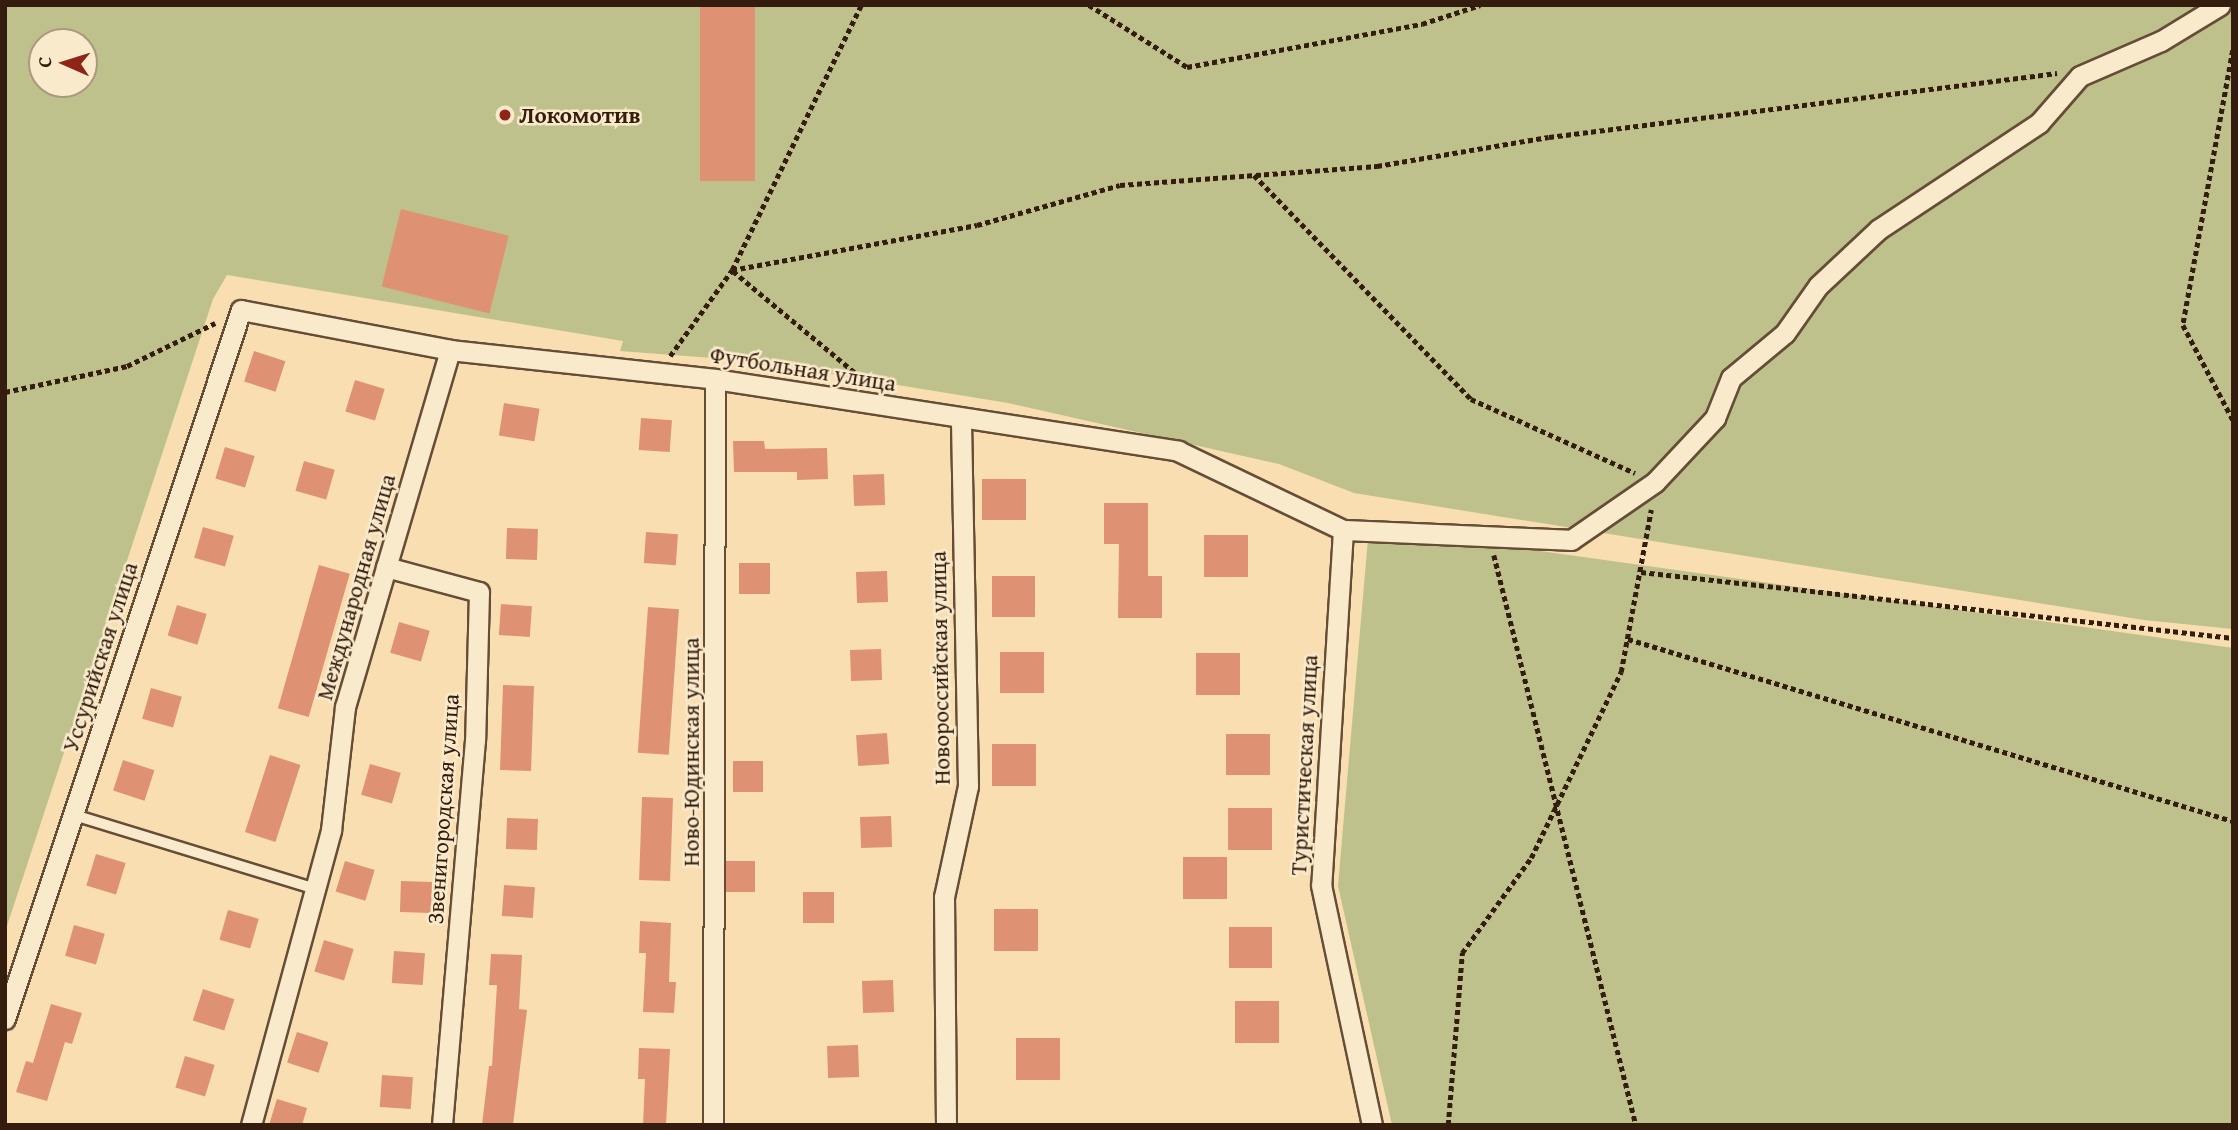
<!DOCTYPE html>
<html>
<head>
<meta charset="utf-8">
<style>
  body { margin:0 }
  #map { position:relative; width:2238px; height:1130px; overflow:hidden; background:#f8deb1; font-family:"Gentium Book Plus",serif }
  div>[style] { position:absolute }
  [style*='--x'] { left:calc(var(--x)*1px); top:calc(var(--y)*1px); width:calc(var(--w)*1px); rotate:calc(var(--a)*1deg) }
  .green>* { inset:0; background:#bec18b }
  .building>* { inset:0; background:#de9273; transform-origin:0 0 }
  .path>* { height:4.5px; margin-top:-2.25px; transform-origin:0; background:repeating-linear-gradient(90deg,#341d0e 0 5px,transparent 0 8.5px) }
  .roads { filter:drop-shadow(2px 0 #654d37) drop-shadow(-2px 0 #654d37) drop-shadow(0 2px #654d37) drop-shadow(0 -2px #654d37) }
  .lane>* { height:10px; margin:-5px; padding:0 5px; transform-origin:5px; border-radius:5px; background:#faeacc }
  .street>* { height:19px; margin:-9.5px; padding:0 9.5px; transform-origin:9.5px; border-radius:9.5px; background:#faeacc }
  .dots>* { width:19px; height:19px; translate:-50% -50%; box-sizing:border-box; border:4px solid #faeacc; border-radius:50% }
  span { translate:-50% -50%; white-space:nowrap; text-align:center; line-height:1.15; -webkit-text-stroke:5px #faeacc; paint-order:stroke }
  .poi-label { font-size:23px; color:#341d0e; font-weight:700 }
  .left { translate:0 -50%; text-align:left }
  .street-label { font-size:23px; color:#341d0e }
  .frame { position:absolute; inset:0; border:7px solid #341d0e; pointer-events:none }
  .north { position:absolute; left:28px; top:28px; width:70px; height:70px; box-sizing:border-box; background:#faeacc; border:2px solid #ab9880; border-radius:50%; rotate:273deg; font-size:19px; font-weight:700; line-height:28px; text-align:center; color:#341d0e }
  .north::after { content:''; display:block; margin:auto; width:24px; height:32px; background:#8f2418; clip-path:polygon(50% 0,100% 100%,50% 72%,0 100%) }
</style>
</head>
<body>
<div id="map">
  <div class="green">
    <div style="clip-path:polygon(evenodd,5px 5px,2233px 5px,2233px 629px,2144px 620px,1354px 493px,1279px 464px,1008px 403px,752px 361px,620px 351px,623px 341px,227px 275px,213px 299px,5px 932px,5px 5px,42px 42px,84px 42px,84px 84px,42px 84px,42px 42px)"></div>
    <div style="clip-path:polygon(1369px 527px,2233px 648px,2233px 1125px,1392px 1125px,1338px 886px)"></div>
  </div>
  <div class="building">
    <div style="left:700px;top:5px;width:55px;height:176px"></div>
    <div style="left:401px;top:209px;width:111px;height:80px;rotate:14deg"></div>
    <div style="left:254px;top:351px;width:33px;height:32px;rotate:18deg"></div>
    <div style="left:355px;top:380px;width:31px;height:33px;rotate:17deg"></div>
    <div style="left:504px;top:403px;width:36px;height:33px;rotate:9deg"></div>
    <div style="left:641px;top:418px;width:31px;height:32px;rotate:4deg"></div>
    <div style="clip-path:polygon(733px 441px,764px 441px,765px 449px,827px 448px,828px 479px,797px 480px,797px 472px,734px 472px)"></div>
    <div style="left:225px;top:447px;width:31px;height:33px;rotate:17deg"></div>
    <div style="left:304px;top:461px;width:32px;height:31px;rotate:16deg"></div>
    <div style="left:884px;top:474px;width:31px;height:31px;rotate:88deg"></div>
    <div style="left:982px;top:479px;width:44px;height:41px"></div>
    <div style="clip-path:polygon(1104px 503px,1148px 503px,1148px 576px,1162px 576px,1162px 618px,1118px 618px,1119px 544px,1104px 544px)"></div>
    <div style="left:203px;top:527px;width:32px;height:32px;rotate:16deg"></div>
    <div style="left:507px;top:528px;width:31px;height:31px;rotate:2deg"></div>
    <div style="left:646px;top:532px;width:32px;height:31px;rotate:4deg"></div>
    <div style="left:1204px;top:535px;width:44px;height:42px"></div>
    <div style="left:739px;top:563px;width:31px;height:31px"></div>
    <div style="left:319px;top:565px;width:32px;height:149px;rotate:16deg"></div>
    <div style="left:887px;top:571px;width:31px;height:31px;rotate:88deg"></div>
    <div style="left:992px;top:576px;width:43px;height:41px"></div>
    <div style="left:501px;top:604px;width:31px;height:31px;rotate:4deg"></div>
    <div style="left:177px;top:605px;width:31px;height:32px;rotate:17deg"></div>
    <div style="left:648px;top:607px;width:31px;height:146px;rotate:4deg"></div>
    <div style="left:399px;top:622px;width:32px;height:32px;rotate:16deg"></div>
    <div style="left:881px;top:649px;width:31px;height:31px;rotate:88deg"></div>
    <div style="left:1000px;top:652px;width:44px;height:41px"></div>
    <div style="left:1196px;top:653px;width:44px;height:42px"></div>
    <div style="left:503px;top:685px;width:31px;height:85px;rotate:2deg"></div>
    <div style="left:151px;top:688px;width:32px;height:32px;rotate:16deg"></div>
    <div style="left:887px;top:733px;width:31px;height:31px;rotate:86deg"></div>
    <div style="left:1226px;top:734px;width:44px;height:41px"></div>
    <div style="left:992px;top:744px;width:44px;height:42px"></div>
    <div style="left:270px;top:755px;width:32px;height:81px;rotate:18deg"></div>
    <div style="left:123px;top:760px;width:33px;height:32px;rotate:18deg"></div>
    <div style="left:733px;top:761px;width:30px;height:31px"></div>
    <div style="left:370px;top:764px;width:32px;height:32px;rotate:16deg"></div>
    <div style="left:642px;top:797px;width:31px;height:83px;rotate:2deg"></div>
    <div style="left:1228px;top:808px;width:44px;height:42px"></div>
    <div style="left:891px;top:816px;width:31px;height:31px;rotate:88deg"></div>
    <div style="left:507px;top:818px;width:31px;height:31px;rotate:2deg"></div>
    <div style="left:96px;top:854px;width:31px;height:33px;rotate:17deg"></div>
    <div style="left:1183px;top:857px;width:44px;height:42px"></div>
    <div style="left:345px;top:861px;width:31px;height:32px;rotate:17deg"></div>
    <div style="left:726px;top:861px;width:29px;height:31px"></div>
    <div style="left:401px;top:881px;width:31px;height:31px;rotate:2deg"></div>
    <div style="left:504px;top:885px;width:31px;height:31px;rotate:4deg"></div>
    <div style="left:834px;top:892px;width:31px;height:31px;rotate:90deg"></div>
    <div style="left:994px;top:909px;width:44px;height:42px"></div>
    <div style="left:228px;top:910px;width:32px;height:31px;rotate:16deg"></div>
    <div style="clip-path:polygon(640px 921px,671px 923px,669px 982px,676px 982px,674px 1013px,643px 1012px,646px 953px,639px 953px)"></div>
    <div style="left:74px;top:925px;width:32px;height:32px;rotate:16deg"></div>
    <div style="left:1229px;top:927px;width:43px;height:41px"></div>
    <div style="left:324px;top:940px;width:31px;height:33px;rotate:17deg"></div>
    <div style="left:394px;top:951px;width:31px;height:32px;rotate:4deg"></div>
    <div style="clip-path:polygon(491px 954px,522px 955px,519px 1009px,527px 1010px,513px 1125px,482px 1125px,489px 1066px,492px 1066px,497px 985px,489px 985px)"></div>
    <div style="left:893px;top:980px;width:32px;height:31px;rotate:88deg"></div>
    <div style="left:203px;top:989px;width:33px;height:33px;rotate:18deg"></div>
    <div style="left:1235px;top:1001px;width:44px;height:42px"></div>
    <div style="clip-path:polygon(51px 1004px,82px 1013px,72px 1044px,65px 1042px,47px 1101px,16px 1092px,26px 1061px,33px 1063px)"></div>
    <div style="left:297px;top:1032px;width:33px;height:32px;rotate:18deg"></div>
    <div style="left:1016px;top:1038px;width:44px;height:42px"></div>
    <div style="left:858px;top:1045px;width:32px;height:31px;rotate:88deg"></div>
    <div style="clip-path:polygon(639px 1048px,670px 1049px,666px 1125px,643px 1125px,645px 1079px,638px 1079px)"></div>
    <div style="left:185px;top:1056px;width:31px;height:33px;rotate:17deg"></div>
    <div style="left:382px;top:1075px;width:31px;height:32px;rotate:4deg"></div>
    <div style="clip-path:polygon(277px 1099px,307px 1108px,302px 1125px,269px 1125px)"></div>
  </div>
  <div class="path">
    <div style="--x:1089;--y:5;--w:116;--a:32.3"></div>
    <div style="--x:1187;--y:67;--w:239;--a:-10.4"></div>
    <div style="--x:1422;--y:24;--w:61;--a:-18.1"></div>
    <div style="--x:2233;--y:50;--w:280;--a:100.3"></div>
    <div style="--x:2183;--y:325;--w:107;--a:62.2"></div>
    <div style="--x:1254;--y:175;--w:312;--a:45.9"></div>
    <div style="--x:1471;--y:399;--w:180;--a:24.3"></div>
    <div style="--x:732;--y:270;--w:249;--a:-10.4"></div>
    <div style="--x:977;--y:225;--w:148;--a:-15.6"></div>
    <div style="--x:1120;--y:185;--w:258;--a:-4.2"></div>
    <div style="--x:1377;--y:166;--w:174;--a:-9.6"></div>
    <div style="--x:1549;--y:137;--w:512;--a:-7.18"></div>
    <div style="--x:733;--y:271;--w:173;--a:39.8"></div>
    <div style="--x:670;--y:356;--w:106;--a:-54.2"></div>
    <div style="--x:732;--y:270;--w:295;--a:-64"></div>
    <div style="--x:5;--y:392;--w:125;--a:-12"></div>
    <div style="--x:127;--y:366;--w:98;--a:-26"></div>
    <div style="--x:1494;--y:555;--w:587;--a:76.01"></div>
    <div style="--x:1641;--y:572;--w:596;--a:6.36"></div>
    <div style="--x:1628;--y:639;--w:632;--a:16.74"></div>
    <div style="--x:1448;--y:1125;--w:173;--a:-85.3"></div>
    <div style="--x:1462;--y:953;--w:117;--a:-54"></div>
    <div style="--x:1531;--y:858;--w:207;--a:-64.2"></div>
    <div style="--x:1621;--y:672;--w:165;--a:-79.5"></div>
  </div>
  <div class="roads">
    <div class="lane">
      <div style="--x:74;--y:815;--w:253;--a:17"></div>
    </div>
    <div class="street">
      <div style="--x:1343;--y:530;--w:356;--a:93.5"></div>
      <div style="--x:1321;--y:885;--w:245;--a:78"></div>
      <div style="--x:386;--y:567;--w:96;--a:15"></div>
      <div style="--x:479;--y:592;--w:148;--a:91.5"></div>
      <div style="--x:475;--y:740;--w:386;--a:94.9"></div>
      <div style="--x:5;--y:1019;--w:747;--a:-71.59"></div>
      <div style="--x:241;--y:310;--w:213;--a:10.8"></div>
      <div style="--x:450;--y:350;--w:267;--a:6.2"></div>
      <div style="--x:715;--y:379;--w:469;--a:8.8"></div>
      <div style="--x:1178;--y:451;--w:183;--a:25.6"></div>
      <div style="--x:1343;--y:530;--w:228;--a:2.5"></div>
      <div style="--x:1571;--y:540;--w:102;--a:-34.6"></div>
      <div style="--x:1655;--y:482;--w:88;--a:-46.8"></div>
      <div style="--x:1715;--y:418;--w:43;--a:-68.2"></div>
      <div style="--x:1731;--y:378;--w:70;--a:-39.8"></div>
      <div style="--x:1785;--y:333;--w:57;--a:-54.9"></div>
      <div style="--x:1818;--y:286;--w:83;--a:-43.1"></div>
      <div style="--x:1879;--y:229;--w:192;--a:-33.5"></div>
      <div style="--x:2039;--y:123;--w:62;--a:-48.9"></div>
      <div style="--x:2080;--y:76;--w:88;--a:-23.4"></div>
      <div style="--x:2161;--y:41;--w:69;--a:-31.4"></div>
      <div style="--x:251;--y:1125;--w:306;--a:-74.8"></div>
      <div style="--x:331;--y:830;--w:124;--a:-83.5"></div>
      <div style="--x:345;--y:707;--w:372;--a:-73.6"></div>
      <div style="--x:713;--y:1125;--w:746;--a:-89.85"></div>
      <div style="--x:946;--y:1125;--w:228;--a:-90.5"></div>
      <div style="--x:944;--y:897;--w:114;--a:-77.8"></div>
      <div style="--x:968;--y:786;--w:367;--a:-91.1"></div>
    </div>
  </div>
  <div class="dots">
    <div style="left:505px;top:115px;background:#8f2418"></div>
  </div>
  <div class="poi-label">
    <span class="left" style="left:519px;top:115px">Локомотив</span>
  </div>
  <div class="street-label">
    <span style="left:803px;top:369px;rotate:9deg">Футбольная улица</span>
    <span style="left:356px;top:587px;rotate:-74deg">Международная улица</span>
    <span style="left:100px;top:657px;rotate:-72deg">Уссурийская улица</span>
    <span style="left:940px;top:668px;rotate:-91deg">Новороссийская улица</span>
    <span style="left:691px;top:752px;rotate:-90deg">Ново-Юдинская улица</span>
    <span style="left:1304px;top:765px;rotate:-87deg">Туристическая улица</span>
    <span style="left:443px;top:809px;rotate:-86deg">Звенигородская улица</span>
  </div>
  <div class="frame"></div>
  <div class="north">С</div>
</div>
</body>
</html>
